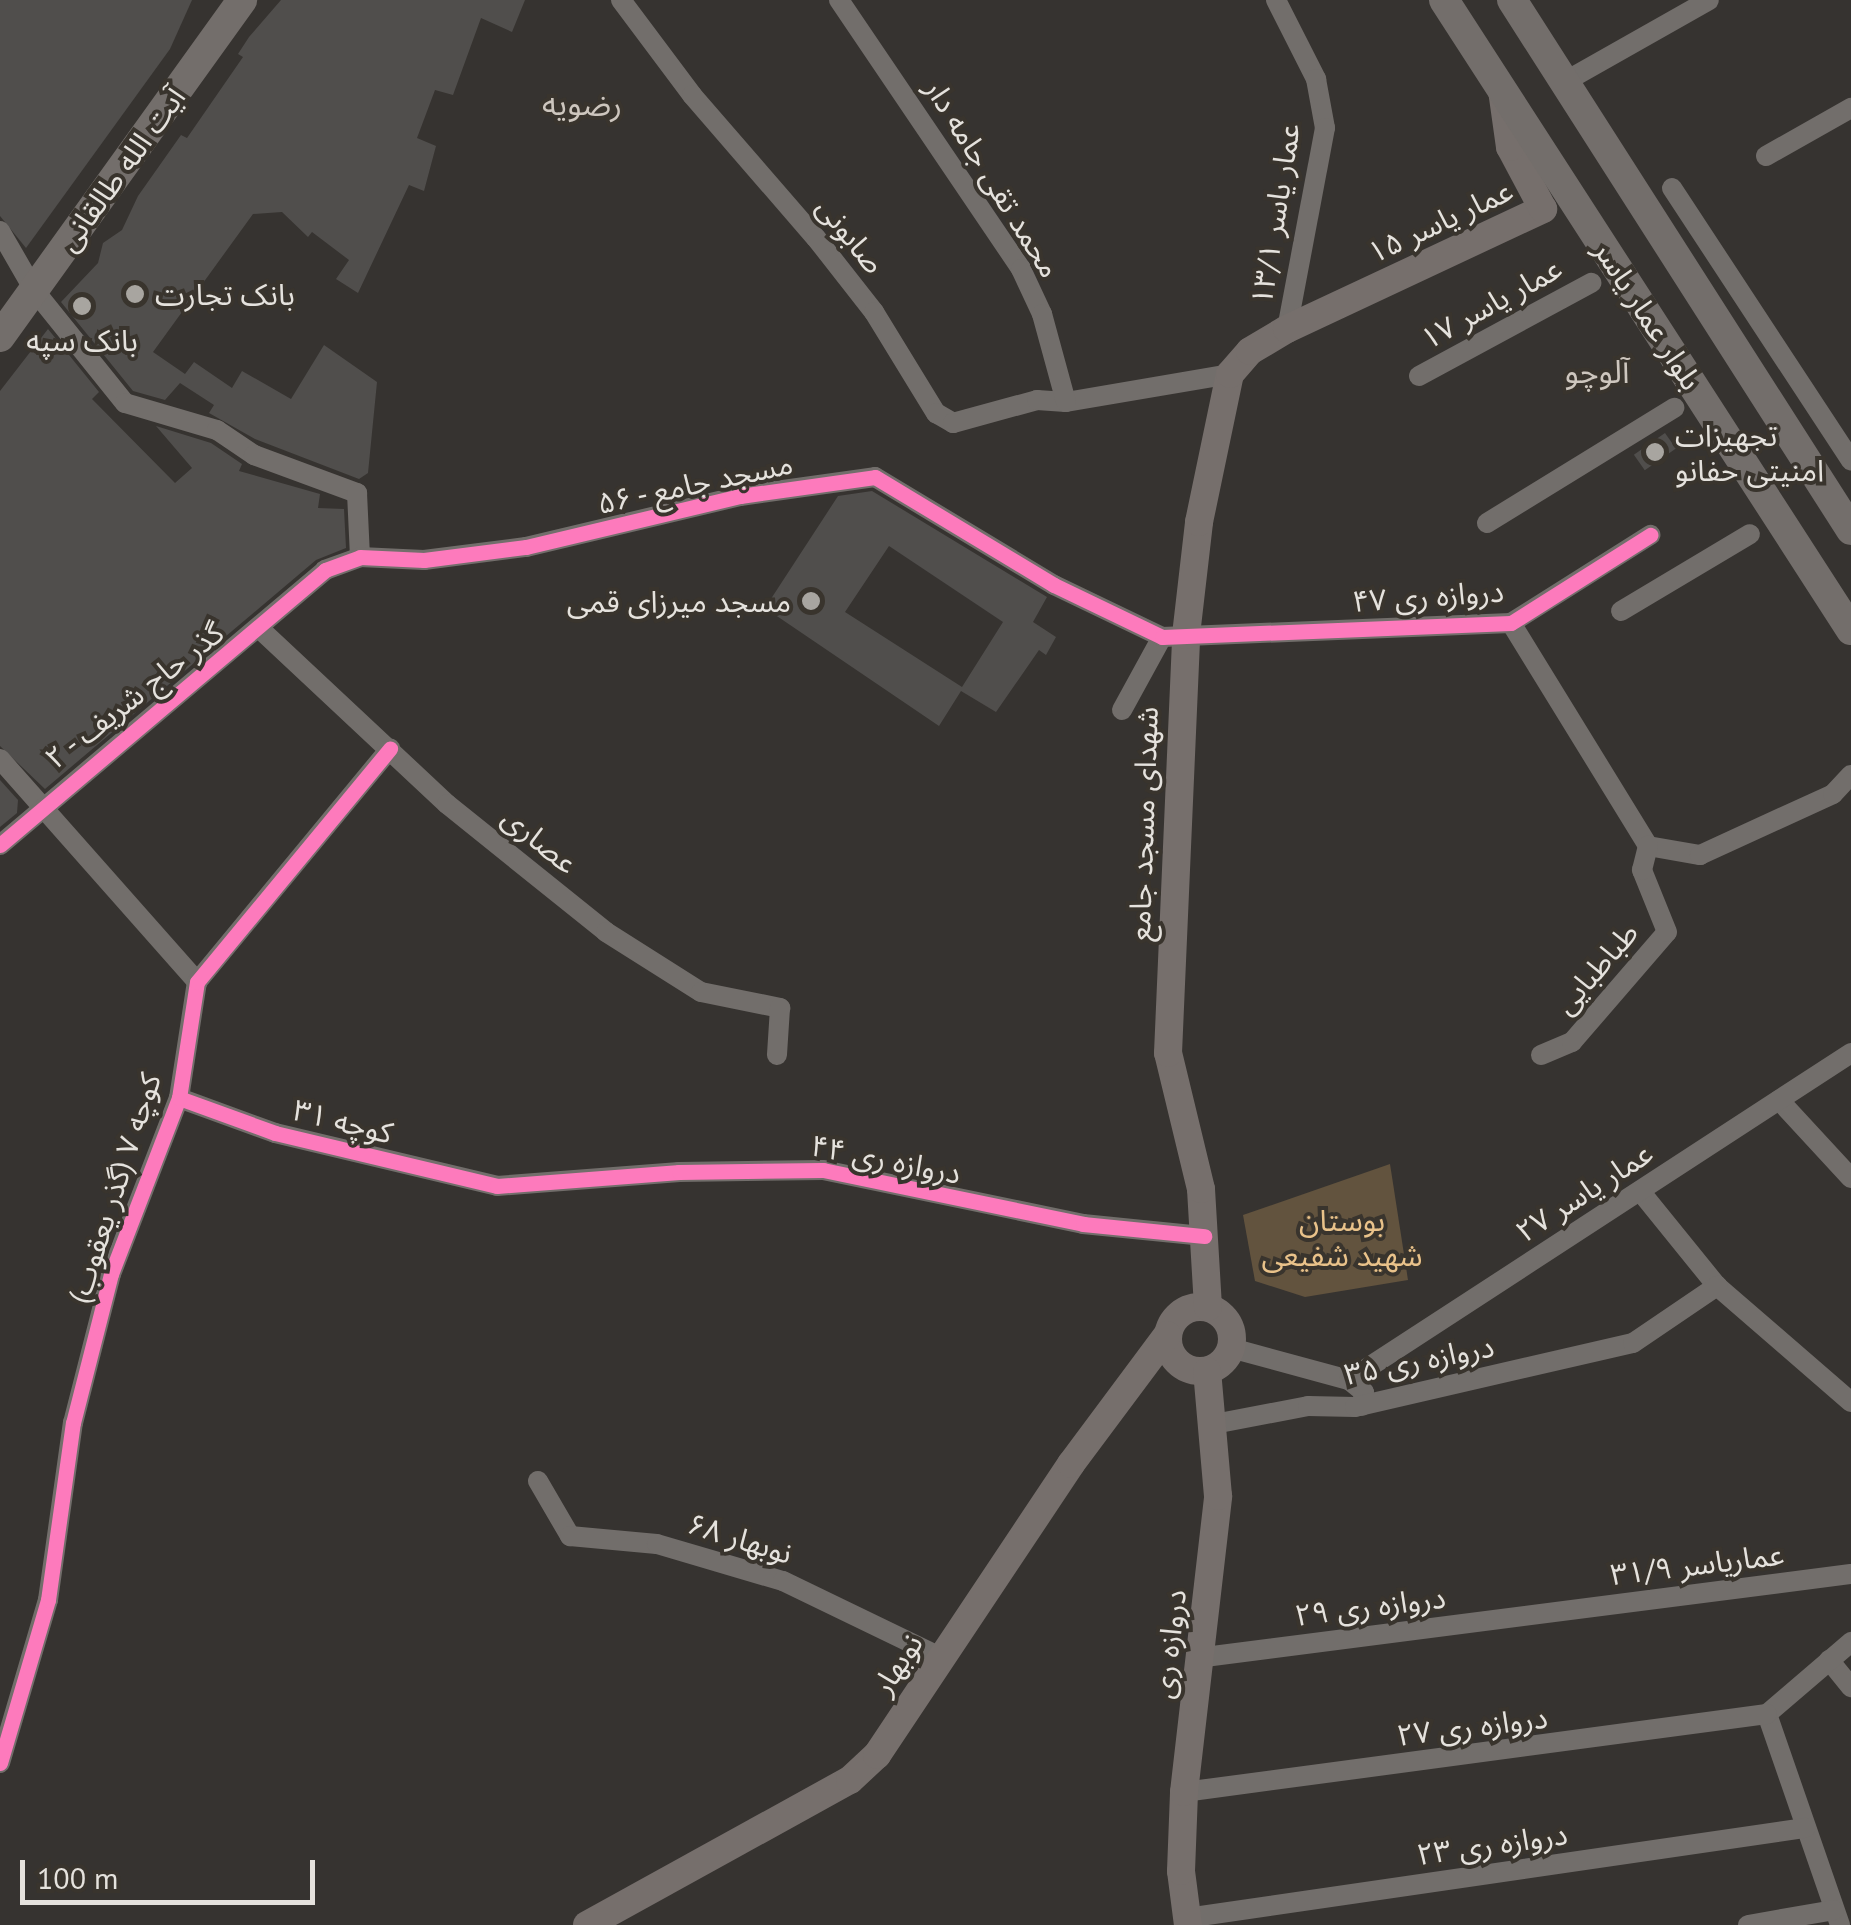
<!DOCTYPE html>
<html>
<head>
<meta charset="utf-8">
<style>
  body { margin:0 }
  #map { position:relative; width:1851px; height:1925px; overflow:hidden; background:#363330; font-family:"PT Sans","Noto Sans Arabic",sans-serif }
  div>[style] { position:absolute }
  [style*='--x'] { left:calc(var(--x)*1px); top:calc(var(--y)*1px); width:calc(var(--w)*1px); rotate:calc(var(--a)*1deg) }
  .green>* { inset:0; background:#62533e }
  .building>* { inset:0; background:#504e4c; transform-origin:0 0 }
  .street>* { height:20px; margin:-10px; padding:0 10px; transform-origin:10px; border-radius:10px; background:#726e6b }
  .secondary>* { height:28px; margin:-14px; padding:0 14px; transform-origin:14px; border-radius:14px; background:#766f6c }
  .secondary>.ring { margin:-14px; padding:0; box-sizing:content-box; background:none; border:28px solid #766f6c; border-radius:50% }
  .primary>* { height:30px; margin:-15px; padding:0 15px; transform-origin:15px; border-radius:15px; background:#736e6b }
  .cycleway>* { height:15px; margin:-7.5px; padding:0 7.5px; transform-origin:7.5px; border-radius:7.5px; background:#fd7abc }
  .dots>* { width:28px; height:28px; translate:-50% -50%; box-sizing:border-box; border:5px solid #39342d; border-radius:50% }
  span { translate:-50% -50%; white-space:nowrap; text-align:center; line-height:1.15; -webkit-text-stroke:8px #39342d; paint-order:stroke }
  .street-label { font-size:30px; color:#e5e2dd }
  .poi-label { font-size:30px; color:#e5e2dd }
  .left { translate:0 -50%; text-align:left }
  .right { translate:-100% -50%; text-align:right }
  .park-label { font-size:30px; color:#e9c28a }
  .neighbourhood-label { font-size:32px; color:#cdc6be }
  .scale { position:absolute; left:20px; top:1860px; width:295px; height:45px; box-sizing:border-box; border:5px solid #e5e2dd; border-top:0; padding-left:12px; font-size:30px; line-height:35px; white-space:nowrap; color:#e5e2dd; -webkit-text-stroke:8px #39342d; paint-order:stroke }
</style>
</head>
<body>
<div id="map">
  <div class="green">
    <div style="clip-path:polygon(1390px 1164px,1408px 1280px,1305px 1297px,1255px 1281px,1243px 1215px)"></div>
  </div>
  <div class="building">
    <div style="clip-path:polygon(0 0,192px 0,170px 49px,26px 248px,0 216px)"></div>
    <div style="clip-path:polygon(281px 0,525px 0,512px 32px,481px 18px,453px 95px,435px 90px,417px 138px,436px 146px,424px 191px,409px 185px,358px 293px,336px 279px,349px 260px,312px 232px,308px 237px,282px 212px,253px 214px,153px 352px,185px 374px,194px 362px,232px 388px,242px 371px,291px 399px,324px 345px,377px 382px,368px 473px,359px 479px,255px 439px,209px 413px,214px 405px,180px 383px,165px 400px,133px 391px,61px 302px,98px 263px,103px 243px,122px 230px,138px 196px,181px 135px,187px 138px,243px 57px,238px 54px,249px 37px)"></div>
    <div style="clip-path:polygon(48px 329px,99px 392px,92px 399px,175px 483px,192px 468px,156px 426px,211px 443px,242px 464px,239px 471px,320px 494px,318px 508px,344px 509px,346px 548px,316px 560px,45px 789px,0 746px,0 391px)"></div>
    <div style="left:1665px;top:433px;width:19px;height:38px;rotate:55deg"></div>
    <div style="clip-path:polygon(evenodd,872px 491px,1047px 597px,1033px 622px,1056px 637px,1046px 655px,1039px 650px,996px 712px,961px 691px,939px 726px,765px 608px,838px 496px,872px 491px,889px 546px,1003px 622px,962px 687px,845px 612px,889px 546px)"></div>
    <div style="clip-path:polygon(0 780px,18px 800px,17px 813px,0 827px)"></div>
  </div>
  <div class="street">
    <div style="--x:621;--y:0;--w:119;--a:53.2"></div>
    <div style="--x:692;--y:95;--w:189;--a:49.1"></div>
    <div style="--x:816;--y:238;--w:94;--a:51.9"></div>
    <div style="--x:874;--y:312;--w:119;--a:58.5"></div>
    <div style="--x:936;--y:413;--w:20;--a:30"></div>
    <div style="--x:953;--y:423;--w:87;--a:-15.3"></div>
    <div style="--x:1037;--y:400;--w:29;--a:4"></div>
    <div style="--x:1066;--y:402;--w:166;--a:-9.7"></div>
    <div style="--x:839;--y:0;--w:325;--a:55.9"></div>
    <div style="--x:1021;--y:269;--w:50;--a:65"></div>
    <div style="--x:1042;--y:314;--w:91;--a:74.7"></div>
    <div style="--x:1276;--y:0;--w:89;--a:63.1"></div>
    <div style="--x:1316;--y:79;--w:50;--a:79.6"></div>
    <div style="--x:1325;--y:128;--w:205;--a:100.7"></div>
    <div style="--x:1566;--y:81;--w:164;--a:-29.5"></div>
    <div style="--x:1766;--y:156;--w:98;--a:-29.5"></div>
    <div style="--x:1672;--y:188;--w:326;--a:56.7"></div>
    <div style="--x:0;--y:231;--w:68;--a:60"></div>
    <div style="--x:34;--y:290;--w:145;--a:51.2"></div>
    <div style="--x:125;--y:403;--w:96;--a:16.4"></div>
    <div style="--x:217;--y:430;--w:45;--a:34"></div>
    <div style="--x:254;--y:455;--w:110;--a:20.3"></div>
    <div style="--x:357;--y:493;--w:64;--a:87.3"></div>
    <div style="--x:1419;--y:376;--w:196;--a:-28.4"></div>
    <div style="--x:1487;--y:523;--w:220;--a:-31.6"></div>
    <div style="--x:1621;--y:611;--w:150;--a:-30.8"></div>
    <div style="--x:1511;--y:623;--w:262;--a:58.4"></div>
    <div style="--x:261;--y:630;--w:255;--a:43.1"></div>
    <div style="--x:447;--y:804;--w:204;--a:38.8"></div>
    <div style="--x:606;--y:932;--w:112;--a:32.3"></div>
    <div style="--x:701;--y:992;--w:81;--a:11.4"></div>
    <div style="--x:780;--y:1008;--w:47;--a:93.7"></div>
    <div style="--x:1122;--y:710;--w:83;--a:-61.3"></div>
    <div style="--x:0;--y:759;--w:298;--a:48.5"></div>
    <div style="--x:0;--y:845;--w:426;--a:-40.2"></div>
    <div style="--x:325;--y:570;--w:37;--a:-20"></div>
    <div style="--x:360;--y:557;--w:64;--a:2.7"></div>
    <div style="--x:424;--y:560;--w:103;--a:-7.3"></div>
    <div style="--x:526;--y:547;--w:220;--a:-13.4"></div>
    <div style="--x:740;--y:496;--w:136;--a:-8"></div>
    <div style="--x:875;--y:477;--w:209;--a:31.1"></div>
    <div style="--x:1054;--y:585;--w:120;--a:25.7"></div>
    <div style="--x:1162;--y:637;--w:349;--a:-2.3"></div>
    <div style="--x:1511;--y:623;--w:165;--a:-32.3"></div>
    <div style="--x:1648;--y:846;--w:53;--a:9.8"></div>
    <div style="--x:1700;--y:855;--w:146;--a:-24.6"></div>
    <div style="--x:1833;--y:794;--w:26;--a:-47"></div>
    <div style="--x:1541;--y:1055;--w:34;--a:-23"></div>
    <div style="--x:1572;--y:1042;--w:145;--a:-49.2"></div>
    <div style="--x:1667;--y:932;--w:67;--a:-112"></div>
    <div style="--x:1642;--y:870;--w:25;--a:-76"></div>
    <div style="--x:179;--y:1098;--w:102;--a:20"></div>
    <div style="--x:275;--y:1133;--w:228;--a:13.4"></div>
    <div style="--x:497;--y:1186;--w:183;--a:-4.4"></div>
    <div style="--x:679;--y:1172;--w:144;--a:-0.8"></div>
    <div style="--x:823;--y:1170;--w:266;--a:11.7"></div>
    <div style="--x:1083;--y:1224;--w:122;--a:5.7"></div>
    <div style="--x:1779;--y:1100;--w:106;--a:47.3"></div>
    <div style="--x:1640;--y:1191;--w:122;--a:51"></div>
    <div style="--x:1717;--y:1286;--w:177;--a:40.9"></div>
    <div style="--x:1231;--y:1348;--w:122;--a:15.2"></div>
    <div style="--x:1349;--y:1380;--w:19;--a:39"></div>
    <div style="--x:1364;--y:1392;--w:14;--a:98"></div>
    <div style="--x:1349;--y:1380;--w:599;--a:-33.08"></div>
    <div style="--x:1214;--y:1424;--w:96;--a:-10.8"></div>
    <div style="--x:1308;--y:1406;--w:47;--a:1.2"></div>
    <div style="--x:1355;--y:1407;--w:285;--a:-13"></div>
    <div style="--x:1633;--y:1343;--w:102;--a:-34.2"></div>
    <div style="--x:538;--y:1481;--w:64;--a:59.8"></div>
    <div style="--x:570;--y:1536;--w:87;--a:5.3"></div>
    <div style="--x:657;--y:1544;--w:131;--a:16.4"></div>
    <div style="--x:783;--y:1581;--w:174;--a:25.8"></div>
    <div style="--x:1197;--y:1658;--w:659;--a:-7.32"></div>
    <div style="--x:1829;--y:1660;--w:35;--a:51"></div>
    <div style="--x:1767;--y:1714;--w:223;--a:70.9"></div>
    <div style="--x:1767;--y:1714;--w:111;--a:-40.6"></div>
    <div style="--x:0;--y:1763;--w:170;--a:-73.6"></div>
    <div style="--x:48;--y:1600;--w:179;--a:-82"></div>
    <div style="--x:73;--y:1423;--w:154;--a:-75.7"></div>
    <div style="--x:111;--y:1274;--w:189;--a:-68.9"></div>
    <div style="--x:179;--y:1098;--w:117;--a:-81.2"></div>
    <div style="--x:197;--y:982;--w:303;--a:-50.4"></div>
    <div style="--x:1184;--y:1792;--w:588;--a:-7.62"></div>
    <div style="--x:1187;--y:1918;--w:625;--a:-8.29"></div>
    <div style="--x:1748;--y:1925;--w:87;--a:-9.9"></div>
  </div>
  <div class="secondary">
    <div class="ring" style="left:1168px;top:1307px;width:36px;height:36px"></div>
    <div style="--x:1208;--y:1307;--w:118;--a:-93.4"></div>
    <div style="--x:1201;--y:1189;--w:140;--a:-103.6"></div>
    <div style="--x:1168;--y:1053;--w:418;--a:-87.5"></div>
    <div style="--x:1186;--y:635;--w:114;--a:-83.4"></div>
    <div style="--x:1199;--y:522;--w:151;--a:-78.2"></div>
    <div style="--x:1230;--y:374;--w:30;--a:-49"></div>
    <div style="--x:1250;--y:351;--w:43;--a:-30.7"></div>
    <div style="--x:1287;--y:329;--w:283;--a:-25.1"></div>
    <div style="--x:1543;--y:209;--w:70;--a:-118"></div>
    <div style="--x:1510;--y:147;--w:58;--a:-98"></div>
    <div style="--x:587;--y:1925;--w:300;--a:-28.9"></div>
    <div style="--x:850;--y:1780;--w:37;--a:-43"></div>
    <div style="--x:877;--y:1755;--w:350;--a:-56.3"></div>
    <div style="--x:1071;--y:1464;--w:161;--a:-53.3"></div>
    <div style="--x:1188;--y:1925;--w:54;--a:-97.4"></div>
    <div style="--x:1181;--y:1871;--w:79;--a:-87.8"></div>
    <div style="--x:1184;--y:1792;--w:298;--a:-83.4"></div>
    <div style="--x:1218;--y:1496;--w:125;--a:-95"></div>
  </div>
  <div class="primary">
    <div style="--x:1444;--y:0;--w:750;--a:57.14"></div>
    <div style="--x:1512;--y:0;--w:629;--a:57.4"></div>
    <div style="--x:0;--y:337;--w:415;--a:-54.3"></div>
  </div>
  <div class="cycleway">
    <div style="--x:0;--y:845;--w:426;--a:-40.2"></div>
    <div style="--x:325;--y:570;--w:37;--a:-20"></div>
    <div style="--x:360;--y:557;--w:64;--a:2.7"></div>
    <div style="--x:424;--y:560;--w:103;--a:-7.3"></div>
    <div style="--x:526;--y:547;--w:220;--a:-13.4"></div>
    <div style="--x:740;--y:496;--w:136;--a:-8"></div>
    <div style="--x:875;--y:477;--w:209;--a:31.1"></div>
    <div style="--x:1054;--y:585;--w:120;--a:25.7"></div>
    <div style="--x:1162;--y:637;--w:349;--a:-2.3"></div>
    <div style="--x:1511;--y:623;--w:165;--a:-32.3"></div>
    <div style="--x:179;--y:1098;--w:102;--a:20"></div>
    <div style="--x:275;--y:1133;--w:228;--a:13.4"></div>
    <div style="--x:497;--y:1186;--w:183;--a:-4.4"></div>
    <div style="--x:679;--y:1172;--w:144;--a:-0.8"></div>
    <div style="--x:823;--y:1170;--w:266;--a:11.7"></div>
    <div style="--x:1083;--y:1224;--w:122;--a:5.7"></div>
    <div style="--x:0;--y:1763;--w:170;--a:-73.6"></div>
    <div style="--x:48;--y:1600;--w:179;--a:-82"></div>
    <div style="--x:73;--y:1423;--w:154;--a:-75.7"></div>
    <div style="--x:111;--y:1274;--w:189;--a:-68.9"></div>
    <div style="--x:179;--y:1098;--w:117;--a:-81.2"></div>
    <div style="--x:197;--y:982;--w:303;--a:-50.4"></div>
  </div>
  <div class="dots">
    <div style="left:135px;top:294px;background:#a8a5a0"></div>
    <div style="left:82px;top:306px;background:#a8a5a0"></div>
    <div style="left:1655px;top:452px;background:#a8a5a0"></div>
    <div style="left:811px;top:601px;background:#a8a5a0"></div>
  </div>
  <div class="street-label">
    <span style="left:121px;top:169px;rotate:-54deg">آیت الله طالقانی</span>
    <span style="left:993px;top:178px;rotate:58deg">محمد تقی جامه دار</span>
    <span style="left:1275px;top:214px;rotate:-81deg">عمار یاسر ۱۳/۱</span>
    <span style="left:1440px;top:221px;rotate:-25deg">عمار یاسر ۱۵</span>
    <span style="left:851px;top:235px;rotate:51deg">صابونی</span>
    <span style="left:1491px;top:303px;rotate:-29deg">عمار یاسر ۱۷</span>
    <span style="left:1648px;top:315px;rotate:57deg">بلوار عمار یاسر</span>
    <span style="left:695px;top:483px;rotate:-12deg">۵۶ - مسجد جامع</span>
    <span style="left:1428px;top:596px;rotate:-4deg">دروازه ری ۴۷</span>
    <span style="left:134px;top:695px;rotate:-38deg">۲ - گذر حاج شریف</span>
    <span style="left:1143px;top:824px;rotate:-88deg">شهدای مسجد جامع</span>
    <span style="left:540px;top:840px;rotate:39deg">عصاری</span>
    <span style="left:1596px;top:968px;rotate:-49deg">طباطبایی</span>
    <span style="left:343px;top:1121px;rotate:14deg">کوچه ۳۱</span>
    <span style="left:886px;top:1159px;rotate:11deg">دروازه ری ۴۴</span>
    <span style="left:114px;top:1188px;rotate:-72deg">کوچه ۷ (گذر یعقوب)</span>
    <span style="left:1584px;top:1192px;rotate:-33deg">عمار یاسر ۲۷</span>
    <span style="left:1419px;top:1360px;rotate:-11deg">دروازه ری ۳۵</span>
    <span style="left:740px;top:1538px;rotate:17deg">نوبهار ۶۸</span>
    <span style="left:1697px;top:1564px;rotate:-7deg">عماریاسر ۳۱/۹</span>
    <span style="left:1370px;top:1606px;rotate:-7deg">دروازه ری ۲۹</span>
    <span style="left:1169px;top:1644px;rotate:-83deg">دروازه ری</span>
    <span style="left:897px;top:1664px;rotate:-57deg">نوبهار</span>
    <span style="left:1472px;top:1726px;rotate:-7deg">دروازه ری ۲۷</span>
    <span style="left:1492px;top:1844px;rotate:-8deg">دروازه ری ۲۳</span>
  </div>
  <div class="poi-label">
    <span class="left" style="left:155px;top:294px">بانک تجارت</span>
    <span style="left:82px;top:340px">بانک سپه</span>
    <span class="left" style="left:1675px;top:452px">تجهیزات<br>امنیتی حفانو</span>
    <span class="right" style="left:791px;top:601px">مسجد میرزای قمی</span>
  </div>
  <div class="park-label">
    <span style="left:1342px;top:1237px">بوستان<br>شهید شفیعی</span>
  </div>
  <div class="neighbourhood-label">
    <span style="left:582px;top:103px">رضویه</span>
    <span style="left:1597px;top:371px">آلوچو</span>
  </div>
  <div class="scale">100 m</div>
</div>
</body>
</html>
